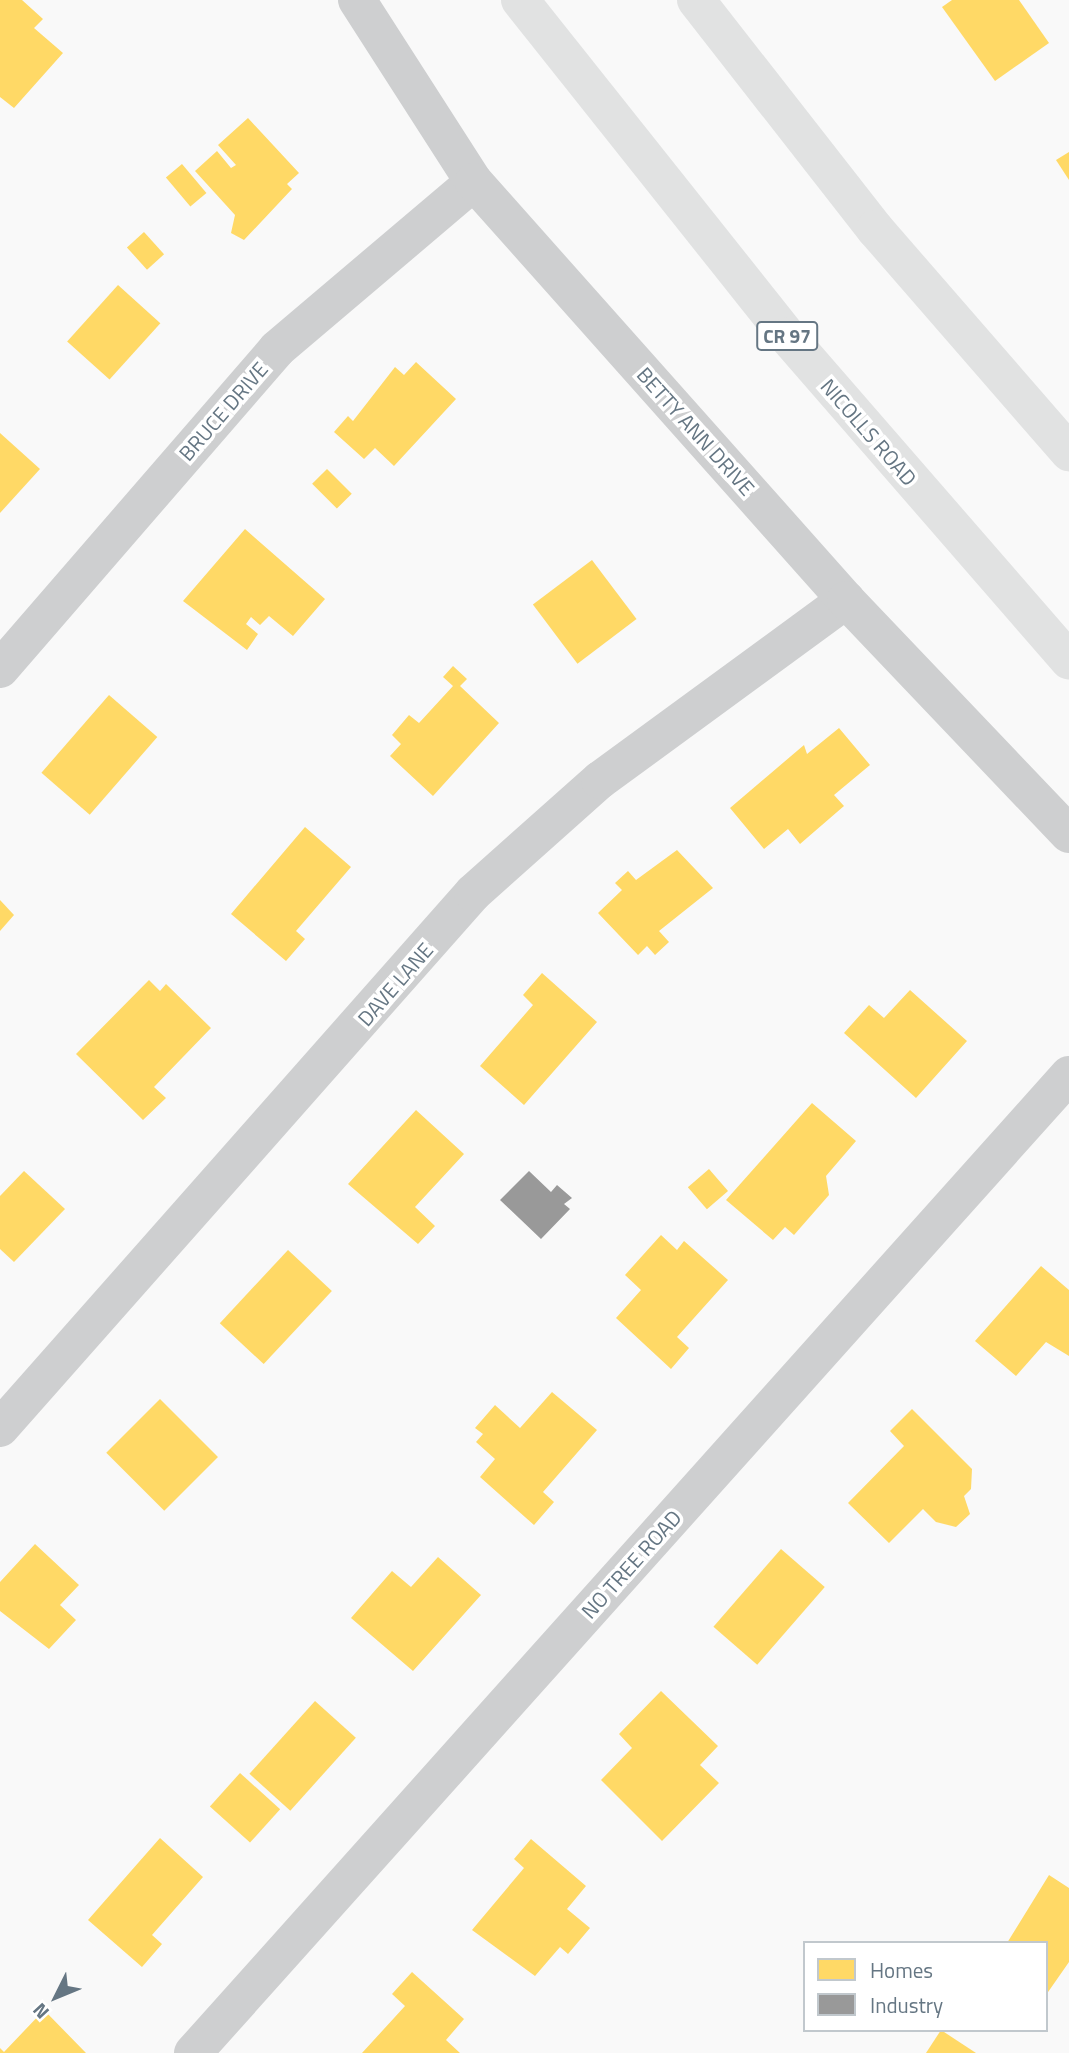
<!DOCTYPE html>
<html>
<head>
<meta charset="utf-8">
<style>
  body { margin:0 }
  #map { position:relative; width:1069px; height:2053px; overflow:hidden; background:#f9f9f9; font-family:"Titillium Web",sans-serif }
  div>[style] { position:absolute }
  [style*='--x'] { left:calc(var(--x)*1px); top:calc(var(--y)*1px); width:calc(var(--w)*1px); rotate:calc(var(--a)*1deg) }
  .homes>* { inset:0; background:#ffd966; transform-origin:0 0 }
  .industry>* { inset:0; background:#999 }
  .minor>* { height:38px; margin:-19px; padding:0 19px; transform-origin:19px; border-radius:19px; background:#cecfd0 }
  .tertiary>* { height:38px; margin:-19px; padding:0 19px; transform-origin:19px; border-radius:19px; background:#cecfd0 }
  .trunk>* { height:38px; margin:-19px; padding:0 19px; transform-origin:19px; border-radius:19px; background:#e1e2e2 }
  span { translate:-50% -50%; white-space:nowrap; text-align:center; line-height:1.15; -webkit-text-stroke:7px #fff; paint-order:stroke }
  .shield-label span { padding:2px 5px; background:#fff; border:2px solid; border-radius:5px; -webkit-text-stroke-width:0 }
  .shield-label { font-size:19px; color:#657683; font-weight:700 }
  .street-label { font-size:21px; color:#657683 }
  .legend { position:absolute; left:803px; top:1941px; width:245px; height:91px; box-sizing:border-box; background:#fff; border:2px solid #c1c8cd; margin:0; padding:9px 12px; list-style:none; font-size:21px; color:#657683 }
  .legend li { display:flex; align-items:center; gap:14px; height:35px }
  .legend b { width:35px; border:2px solid #c1c8cd }
  .north { position:absolute; left:21px; top:1962px; width:70px; height:70px; -webkit-text-stroke:5px #fff; paint-order:stroke; rotate:227deg; font-size:19px; font-weight:700; line-height:28px; text-align:center; color:#657683 }
  .north::after { content:''; display:block; margin:auto; width:24px; height:32px; background:#657683; clip-path:polygon(50% 0,100% 100%,50% 72%,0 100%) }
</style>
</head>
<body>
<div id="map">
  <div class="homes">
    <div style="clip-path:polygon(0 0,22px 0,43px 19px,34px 28px,63px 53px,14px 108px,0 97px)"></div>
    <div style="clip-path:polygon(952px 0,1019px 0,1049px 43px,995px 81px,942px 7px)"></div>
    <div style="clip-path:polygon(248px 118px,299px 173px,287px 184px,292px 189px,244px 240px,231px 233px,235px 215px,195px 171px,217px 151px,231px 168px,236px 165px,218px 145px)"></div>
    <div style="clip-path:polygon(1069px 152px,1069px 180px,1056px 160px)"></div>
    <div style="left:182px;top:164px;width:38px;height:21px;rotate:50deg"></div>
    <div style="left:144px;top:232px;width:30px;height:23px;rotate:48deg"></div>
    <div style="left:118px;top:285px;width:57px;height:76px;rotate:42deg"></div>
    <div style="clip-path:polygon(416px 362px,456px 399px,394px 466px,375px 448px,364px 459px,334px 432px,348px 416px,353px 421px,395px 367px,404px 375px)"></div>
    <div style="clip-path:polygon(0 433px,40px 469px,0 513px)"></div>
    <div style="left:327px;top:469px;width:35px;height:21px;rotate:45deg"></div>
    <div style="clip-path:polygon(245px 529px,325px 599px,293px 636px,269px 616px,260px 625px,251px 617px,246px 624px,258px 634px,247px 650px,183px 601px)"></div>
    <div style="left:592px;top:560px;width:74px;height:74px;rotate:53deg"></div>
    <div style="clip-path:polygon(453px 666px,467px 679px,460px 686px,499px 723px,433px 796px,390px 756px,401px 744px,392px 735px,409px 715px,419px 723px,453px 686px,443px 677px)"></div>
    <div style="left:109px;top:695px;width:64px;height:103px;rotate:41deg"></div>
    <div style="clip-path:polygon(839px 728px,870px 765px,834px 795px,844px 806px,800px 844px,788px 829px,764px 849px,730px 808px,804px 745px,807px 754px)"></div>
    <div style="clip-path:polygon(305px 827px,351px 867px,296px 931px,305px 939px,286px 961px,231px 914px)"></div>
    <div style="clip-path:polygon(677px 850px,713px 888px,659px 931px,669px 942px,655px 955px,647px 946px,638px 955px,598px 913px,622px 890px,615px 883px,628px 871px,636px 880px)"></div>
    <div style="clip-path:polygon(0 900px,14px 915px,0 931px)"></div>
    <div style="clip-path:polygon(542px 973px,597px 1022px,524px 1105px,480px 1066px,533px 1005px,523px 995px)"></div>
    <div style="clip-path:polygon(149px 980px,160px 991px,166px 984px,211px 1028px,154px 1087px,166px 1098px,143px 1120px,76px 1054px)"></div>
    <div style="clip-path:polygon(910px 990px,967px 1041px,916px 1098px,844px 1033px,869px 1005px,884px 1018px)"></div>
    <div style="clip-path:polygon(812px 1103px,856px 1141px,826px 1176px,829px 1195px,794px 1235px,785px 1227px,773px 1240px,726px 1200px)"></div>
    <div style="clip-path:polygon(416px 1110px,464px 1154px,415px 1207px,435px 1226px,418px 1244px,348px 1184px)"></div>
    <div style="left:709px;top:1169px;width:29px;height:28px;rotate:49deg"></div>
    <div style="clip-path:polygon(24px 1171px,65px 1209px,14px 1262px,0 1249px,0 1196px)"></div>
    <div style="clip-path:polygon(661px 1235px,677px 1250px,684px 1241px,728px 1280px,677px 1337px,689px 1348px,671px 1369px,616px 1318px,641px 1290px,625px 1275px)"></div>
    <div style="left:288px;top:1250px;width:60px;height:100px;rotate:43deg"></div>
    <div style="clip-path:polygon(1041px 1266px,1069px 1290px,1069px 1356px,1046px 1342px,1016px 1376px,975px 1341px)"></div>
    <div style="clip-path:polygon(552px 1392px,597px 1430px,543px 1492px,554px 1502px,534px 1525px,480px 1477px,495px 1459px,476px 1442px,483px 1434px,475px 1428px,495px 1405px,520px 1428px)"></div>
    <div style="left:160px;top:1399px;width:82px;height:76px;rotate:45deg"></div>
    <div style="clip-path:polygon(912px 1409px,972px 1469px,971px 1489px,964px 1496px,970px 1514px,956px 1527px,936px 1522px,923px 1509px,889px 1543px,848px 1503px,904px 1446px,890px 1431px)"></div>
    <div style="clip-path:polygon(35px 1544px,79px 1585px,60px 1605px,76px 1620px,49px 1649px,0 1611px,0 1582px)"></div>
    <div style="left:781px;top:1549px;width:58px;height:103px;rotate:41deg"></div>
    <div style="clip-path:polygon(438px 1557px,481px 1595px,413px 1671px,351px 1618px,392px 1571px,411px 1587px)"></div>
    <div style="clip-path:polygon(661px 1691px,718px 1746px,700px 1765px,719px 1783px,662px 1841px,601px 1780px,632px 1748px,619px 1734px)"></div>
    <div style="left:315px;top:1701px;width:55px;height:98px;rotate:42deg"></div>
    <div style="left:240px;top:1773px;width:54px;height:45px;rotate:42deg"></div>
    <div style="clip-path:polygon(160px 1838px,203px 1877px,152px 1935px,162px 1944px,142px 1967px,88px 1920px)"></div>
    <div style="clip-path:polygon(531px 1839px,586px 1886px,567px 1909px,590px 1928px,568px 1954px,560px 1947px,535px 1976px,472px 1930px,524px 1868px,514px 1859px)"></div>
    <div style="clip-path:polygon(1049px 1875px,1069px 1888px,1069px 1962px,1046px 1995px,1046px 1943px,1007px 1943px)"></div>
    <div style="clip-path:polygon(412px 1972px,464px 2019px,446px 2040px,460px 2053px,362px 2053px,405px 2006px,392px 1994px)"></div>
    <div style="clip-path:polygon(44px 2010px,86px 2053px,0 2053px,0 2048px,4px 2052px)"></div>
    <div style="clip-path:polygon(941px 2030px,976px 2053px,926px 2053px)"></div>
  </div>
  <div class="industry">
    <div style="clip-path:polygon(529px 1171px,551px 1192px,557px 1185px,572px 1198px,564px 1204px,570px 1209px,541px 1239px,500px 1200px)"></div>
  </div>
  <div class="minor">
    <div style="--x:0;--y:669;--w:423;--a:-49.1"></div>
    <div style="--x:277;--y:349;--w:258;--a:-40.3"></div>
    <div style="--x:0;--y:1428;--w:714;--a:-48.52"></div>
    <div style="--x:473;--y:893;--w:170;--a:-41.7"></div>
    <div style="--x:600;--y:780;--w:305;--a:-36.2"></div>
    <div style="--x:193;--y:2053;--w:1313;--a:-48.15"></div>
  </div>
  <div class="tertiary">
    <div style="--x:357;--y:0;--w:216;--a:57.3"></div>
    <div style="--x:474;--y:182;--w:560;--a:48.33"></div>
    <div style="--x:846;--y:600;--w:323;--a:46.4"></div>
  </div>
  <div class="trunk">
    <div style="--x:520;--y:0;--w:429;--a:51.5"></div>
    <div style="--x:787;--y:336;--w:430;--a:49"></div>
    <div style="--x:696;--y:0;--w:291;--a:52"></div>
    <div style="--x:875;--y:229;--w:296;--a:49"></div>
  </div>
  <div class="shield-label">
    <span style="left:787px;top:336px">CR 97</span>
  </div>
  <div class="street-label">
    <span style="left:223px;top:411px;rotate:-49deg">BRUCE DRIVE</span>
    <span style="left:696px;top:431px;rotate:48deg">BETTY ANN DRIVE</span>
    <span style="left:869px;top:432px;rotate:49deg">NICOLLS ROAD</span>
    <span style="left:395px;top:984px;rotate:-49deg">DAVE LANE</span>
    <span style="left:631px;top:1564px;rotate:-48deg">NO TREE ROAD</span>
  </div>
  <ul class="legend">
  <li><b style="height:19px;background:#ffd966"></b>Homes</li>
  <li><b style="height:19px;background:#999"></b>Industry</li>
  </ul>
  <div class="north">N</div>
</div>
</body>
</html>
